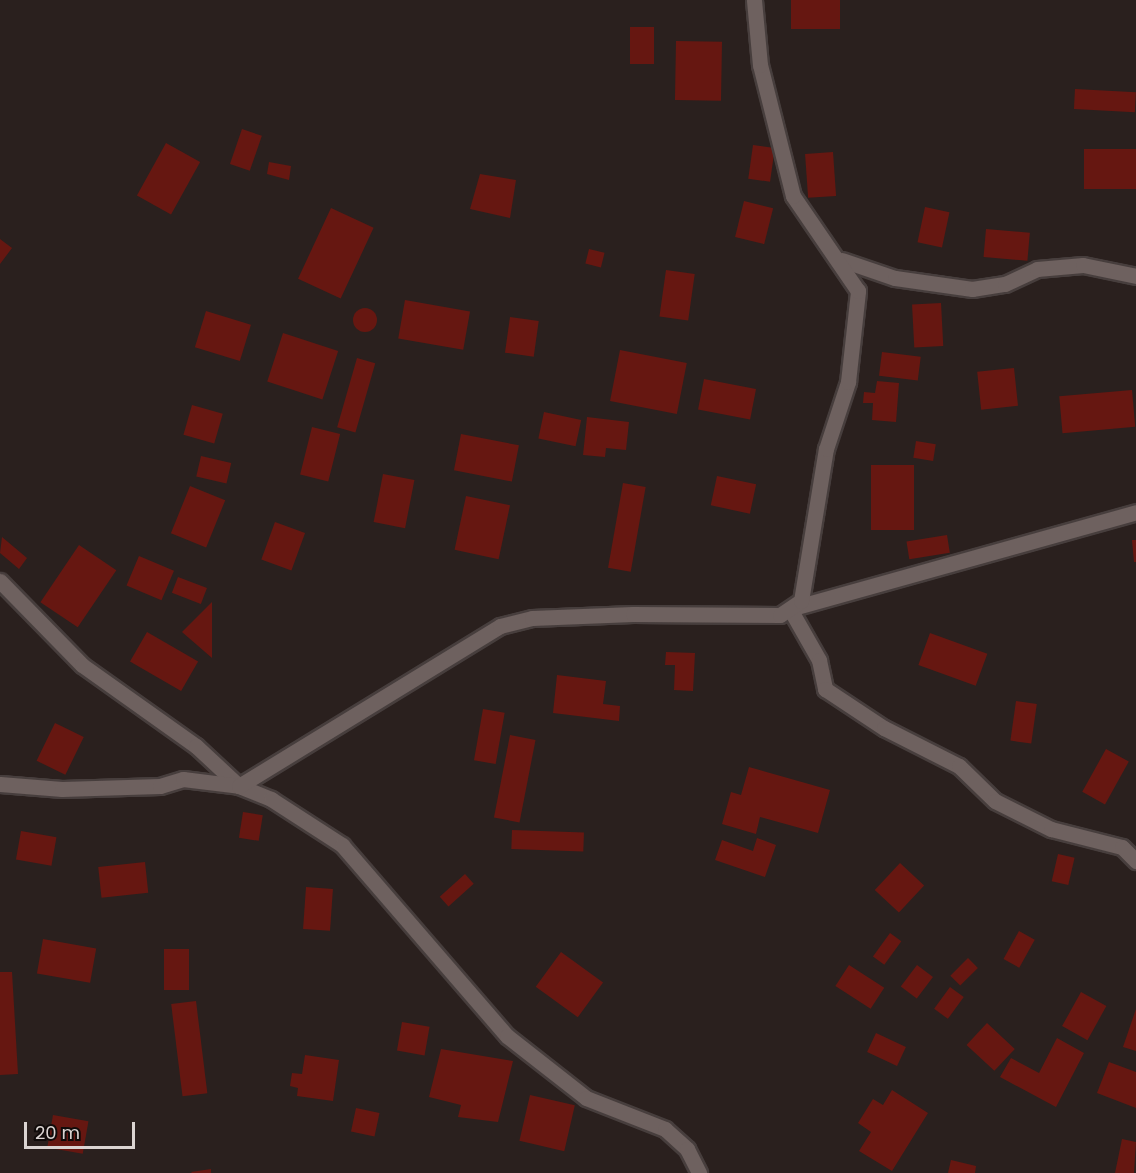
<!DOCTYPE html>
<html>
<head>
<meta charset="utf-8">
<style>
  body { margin:0 }
  #map { position:relative; width:1136px; height:1173px; overflow:hidden; background:#2a201e; font-family:Poppins,sans-serif }
  div>[style] { position:absolute }
  [style*='--x'] { left:calc(var(--x)*1px); top:calc(var(--y)*1px); width:calc(var(--w)*1px); rotate:calc(var(--a)*1deg) }
  .building>* { inset:0; background:#661711; transform-origin:0 0 }
  .round { border-radius:50% }
  .roads { filter:drop-shadow(2px 0 #473e3d) drop-shadow(-2px 0 #473e3d) drop-shadow(0 2px #473e3d) drop-shadow(0 -2px #473e3d) }
  .minor>* { height:15px; margin:-7.5px; padding:0 7.5px; transform-origin:7.5px; border-radius:7.5px; background:#6e615f }
  span { translate:-50% -50%; white-space:nowrap; text-align:center; line-height:1.15; -webkit-text-stroke:4.5px #100b0a; paint-order:stroke }
  .scale { position:absolute; left:24px; top:1122px; width:111px; height:27px; box-sizing:border-box; border:3px solid #dbd4d2; border-top:0; padding-left:8px; font-size:18px; line-height:21px; white-space:nowrap; color:#dbd4d2; -webkit-text-stroke:4px #100b0a; paint-order:stroke }
</style>
</head>
<body>
<div id="map">
  <div class="building">
    <div style="left:791px;top:0;width:49px;height:29px"></div>
    <div style="left:630px;top:27px;width:24px;height:37px"></div>
    <div style="left:676px;top:41px;width:46px;height:59px;rotate:1deg"></div>
    <div style="left:1075px;top:89px;width:61px;height:20px;rotate:3deg"></div>
    <div style="left:242px;top:129px;width:21px;height:37px;rotate:19deg"></div>
    <div style="left:166px;top:143px;width:39px;height:60px;rotate:29deg"></div>
    <div style="left:753px;top:145px;width:22px;height:34px;rotate:8deg"></div>
    <div style="left:1136px;top:149px;width:40px;height:52px;rotate:90deg"></div>
    <div style="left:833px;top:152px;width:44px;height:28px;rotate:86deg"></div>
    <div style="clip-path:polygon(269px 162px,291px 166px,289px 180px,267px 174px)"></div>
    <div style="clip-path:polygon(480px 174px,516px 180px,510px 218px,470px 209px)"></div>
    <div style="left:744px;top:201px;width:30px;height:37px;rotate:14deg"></div>
    <div style="left:925px;top:207px;width:25px;height:36px;rotate:12deg"></div>
    <div style="left:331px;top:208px;width:47px;height:78px;rotate:25deg"></div>
    <div style="left:986px;top:229px;width:44px;height:28px;rotate:5deg"></div>
    <div style="clip-path:polygon(0 239px,12px 248px,0 264px)"></div>
    <div style="left:589px;top:249px;width:16px;height:15px;rotate:14deg"></div>
    <div style="left:666px;top:270px;width:29px;height:47px;rotate:8deg"></div>
    <div style="left:405px;top:300px;width:66px;height:39px;rotate:10deg"></div>
    <div style="left:941px;top:303px;width:43px;height:29px;rotate:87deg"></div>
    <div class="round" style="left:353px;top:308px;width:24px;height:24px"></div>
    <div style="left:206px;top:311px;width:47px;height:38px;rotate:17deg"></div>
    <div style="left:510px;top:317px;width:29px;height:36px;rotate:8deg"></div>
    <div style="left:283px;top:333px;width:58px;height:51px;rotate:18deg"></div>
    <div style="left:620px;top:350px;width:68px;height:52px;rotate:11deg"></div>
    <div style="left:882px;top:352px;width:39px;height:24px;rotate:7deg"></div>
    <div style="left:357px;top:358px;width:19px;height:72px;rotate:16deg"></div>
    <div style="left:1014px;top:368px;width:38px;height:37px;rotate:84deg"></div>
    <div style="left:704px;top:379px;width:53px;height:31px;rotate:11deg"></div>
    <div style="clip-path:polygon(877px 381px,899px 383px,896px 422px,872px 420px,873px 403px,863px 403px,864px 392px,875px 393px)"></div>
    <div style="left:1132px;top:390px;width:37px;height:73px;rotate:85deg"></div>
    <div style="left:192px;top:405px;width:32px;height:31px;rotate:16deg"></div>
    <div style="left:544px;top:412px;width:38px;height:27px;rotate:12deg"></div>
    <div style="clip-path:polygon(587px 417px,629px 422px,626px 450px,606px 448px,605px 457px,583px 455px)"></div>
    <div style="left:312px;top:427px;width:29px;height:49px;rotate:14deg"></div>
    <div style="left:461px;top:434px;width:59px;height:37px;rotate:11deg"></div>
    <div style="left:916px;top:441px;width:20px;height:17px;rotate:9deg"></div>
    <div style="left:201px;top:456px;width:31px;height:21px;rotate:13deg"></div>
    <div style="left:871px;top:465px;width:43px;height:65px"></div>
    <div style="left:383px;top:474px;width:32px;height:49px;rotate:11deg"></div>
    <div style="left:717px;top:476px;width:40px;height:30px;rotate:12deg"></div>
    <div style="left:623px;top:483px;width:23px;height:86px;rotate:10deg"></div>
    <div style="left:190px;top:486px;width:38px;height:51px;rotate:22deg"></div>
    <div style="left:466px;top:496px;width:45px;height:55px;rotate:12deg"></div>
    <div style="left:275px;top:522px;width:32px;height:40px;rotate:20deg"></div>
    <div style="left:947px;top:535px;width:18px;height:41px;rotate:81deg"></div>
    <div style="clip-path:polygon(2px 537px,27px 558px,19px 569px,0 553px)"></div>
    <div style="clip-path:polygon(1132px 540px,1136px 540px,1136px 562px,1134px 562px)"></div>
    <div style="left:79px;top:545px;width:45px;height:69px;rotate:34deg"></div>
    <div style="left:139px;top:556px;width:38px;height:32px;rotate:23deg"></div>
    <div style="left:178px;top:577px;width:31px;height:17px;rotate:21deg"></div>
    <div style="clip-path:polygon(212px 602px,212px 658px,182px 632px)"></div>
    <div style="left:147px;top:632px;width:59px;height:34px;rotate:30deg"></div>
    <div style="left:930px;top:633px;width:61px;height:34px;rotate:20deg"></div>
    <div style="clip-path:polygon(666px 652px,695px 653px,693px 691px,674px 690px,675px 665px,665px 665px)"></div>
    <div style="clip-path:polygon(557px 675px,606px 681px,603px 704px,620px 706px,619px 721px,553px 713px)"></div>
    <div style="left:1016px;top:701px;width:21px;height:40px;rotate:8deg"></div>
    <div style="left:483px;top:709px;width:22px;height:52px;rotate:10deg"></div>
    <div style="left:55px;top:723px;width:32px;height:42px;rotate:26deg"></div>
    <div style="left:510px;top:735px;width:26px;height:84px;rotate:11deg"></div>
    <div style="left:1106px;top:749px;width:26px;height:49px;rotate:29deg"></div>
    <div style="clip-path:polygon(749px 767px,830px 790px,818px 833px,760px 817px,756px 834px,722px 824px,731px 792px,741px 795px)"></div>
    <div style="left:243px;top:812px;width:20px;height:26px;rotate:9deg"></div>
    <div style="left:512px;top:830px;width:72px;height:19px;rotate:2deg"></div>
    <div style="left:21px;top:831px;width:36px;height:29px;rotate:10deg"></div>
    <div style="clip-path:polygon(757px 838px,776px 845px,765px 877px,715px 860px,722px 840px,753px 851px)"></div>
    <div style="left:1058px;top:854px;width:17px;height:28px;rotate:13deg"></div>
    <div style="left:145px;top:862px;width:31px;height:47px;rotate:84deg"></div>
    <div style="left:900px;top:863px;width:33px;height:37px;rotate:43deg"></div>
    <div style="left:465px;top:874px;width:13px;height:34px;rotate:48deg"></div>
    <div style="left:306px;top:887px;width:27px;height:42px;rotate:4deg"></div>
    <div style="left:1019px;top:931px;width:18px;height:32px;rotate:29deg"></div>
    <div style="left:890px;top:933px;width:14px;height:29px;rotate:36deg"></div>
    <div style="left:43px;top:939px;width:54px;height:35px;rotate:10deg"></div>
    <div style="left:164px;top:949px;width:25px;height:41px"></div>
    <div style="left:561px;top:952px;width:52px;height:43px;rotate:36deg"></div>
    <div style="left:968px;top:958px;width:14px;height:25px;rotate:45deg"></div>
    <div style="left:849px;top:965px;width:42px;height:25px;rotate:33deg"></div>
    <div style="left:917px;top:965px;width:20px;height:27px;rotate:37deg"></div>
    <div style="clip-path:polygon(0 972px,12px 972px,18px 1074px,0 1075px)"></div>
    <div style="left:950px;top:987px;width:17px;height:27px;rotate:36deg"></div>
    <div style="left:1081px;top:992px;width:29px;height:39px;rotate:29deg"></div>
    <div style="left:196px;top:1001px;width:93px;height:25px;rotate:83deg"></div>
    <div style="clip-path:polygon(1136px 1009px,1136px 1051px,1123px 1047px)"></div>
    <div style="left:402px;top:1022px;width:28px;height:29px;rotate:10deg"></div>
    <div style="left:987px;top:1023px;width:38px;height:30px;rotate:43deg"></div>
    <div style="left:876px;top:1033px;width:33px;height:21px;rotate:25deg"></div>
    <div style="clip-path:polygon(1057px 1038px,1084px 1053px,1056px 1107px,1000px 1077px,1011px 1058px,1039px 1073px)"></div>
    <div style="clip-path:polygon(441px 1049px,513px 1061px,498px 1122px,458px 1117px,461px 1105px,429px 1097px)"></div>
    <div style="clip-path:polygon(305px 1055px,339px 1060px,333px 1101px,297px 1096px,298px 1088px,290px 1086px,292px 1073px,302px 1074px)"></div>
    <div style="clip-path:polygon(1109px 1062px,1136px 1072px,1136px 1108px,1097px 1093px)"></div>
    <div style="clip-path:polygon(892px 1090px,928px 1113px,892px 1171px,859px 1151px,871px 1132px,858px 1123px,873px 1099px,883px 1105px)"></div>
    <div style="left:530px;top:1095px;width:46px;height:47px;rotate:13deg"></div>
    <div style="left:356px;top:1108px;width:24px;height:24px;rotate:12deg"></div>
    <div style="left:53px;top:1115px;width:36px;height:33px;rotate:10deg"></div>
    <div style="clip-path:polygon(1122px 1139px,1136px 1142px,1134px 1173px,1115px 1173px)"></div>
    <div style="clip-path:polygon(951px 1160px,976px 1166px,975px 1173px,948px 1173px)"></div>
    <div style="clip-path:polygon(211px 1169px,211px 1173px,192px 1173px,191px 1172px)"></div>
  </div>
  <div class="roads">
    <div class="minor">
      <div style="--x:842;--y:260;--w:56;--a:18.8"></div>
      <div style="--x:895;--y:278;--w:78;--a:8.1"></div>
      <div style="--x:972;--y:289;--w:33;--a:-9"></div>
      <div style="--x:1005;--y:284;--w:35;--a:-25"></div>
      <div style="--x:1037;--y:269;--w:46;--a:-5"></div>
      <div style="--x:1083;--y:265;--w:54;--a:11.7"></div>
      <div style="--x:0;--y:581;--w:117;--a:45.7"></div>
      <div style="--x:82;--y:665;--w:140;--a:35.4"></div>
      <div style="--x:196;--y:746;--w:59;--a:42.9"></div>
      <div style="--x:793;--y:608;--w:356;--a:-15.6"></div>
      <div style="--x:790;--y:609;--w:59;--a:60.4"></div>
      <div style="--x:819;--y:660;--w:30;--a:78"></div>
      <div style="--x:825;--y:689;--w:71;--a:33.5"></div>
      <div style="--x:884;--y:728;--w:84;--a:26.9"></div>
      <div style="--x:959;--y:766;--w:50;--a:44.2"></div>
      <div style="--x:995;--y:801;--w:63;--a:26.6"></div>
      <div style="--x:1051;--y:829;--w:73;--a:14.2"></div>
      <div style="--x:1122;--y:847;--w:20;--a:45"></div>
      <div style="--x:0;--y:784;--w:62;--a:4.6"></div>
      <div style="--x:62;--y:789;--w:98;--a:-1.8"></div>
      <div style="--x:160;--y:786;--w:24;--a:-17"></div>
      <div style="--x:183;--y:779;--w:56;--a:7.1"></div>
      <div style="--x:239;--y:786;--w:35;--a:22"></div>
      <div style="--x:271;--y:799;--w:85;--a:32.9"></div>
      <div style="--x:342;--y:845;--w:252;--a:49.2"></div>
      <div style="--x:507;--y:1036;--w:100;--a:38.1"></div>
      <div style="--x:586;--y:1098;--w:85;--a:21.4"></div>
      <div style="--x:665;--y:1129;--w:30;--a:42"></div>
      <div style="--x:687;--y:1149;--w:27;--a:63"></div>
      <div style="--x:239;--y:786;--w:306;--a:-31.5"></div>
      <div style="--x:500;--y:626;--w:33;--a:-14"></div>
      <div style="--x:532;--y:618;--w:101;--a:-2.3"></div>
      <div style="--x:633;--y:614;--w:147;--a:0.4"></div>
      <div style="--x:780;--y:615;--w:25;--a:-34"></div>
      <div style="--x:801;--y:601;--w:154;--a:-80.7"></div>
      <div style="--x:826;--y:449;--w:71;--a:-71.8"></div>
      <div style="--x:848;--y:382;--w:92;--a:-83.7"></div>
      <div style="--x:858;--y:291;--w:115;--a:-124.4"></div>
      <div style="--x:793;--y:196;--w:135;--a:-104.1"></div>
      <div style="--x:760;--y:65;--w:65;--a:-95.3"></div>
    </div>
  </div>
  <div class="scale">20 m</div>
</div>
</body>
</html>
